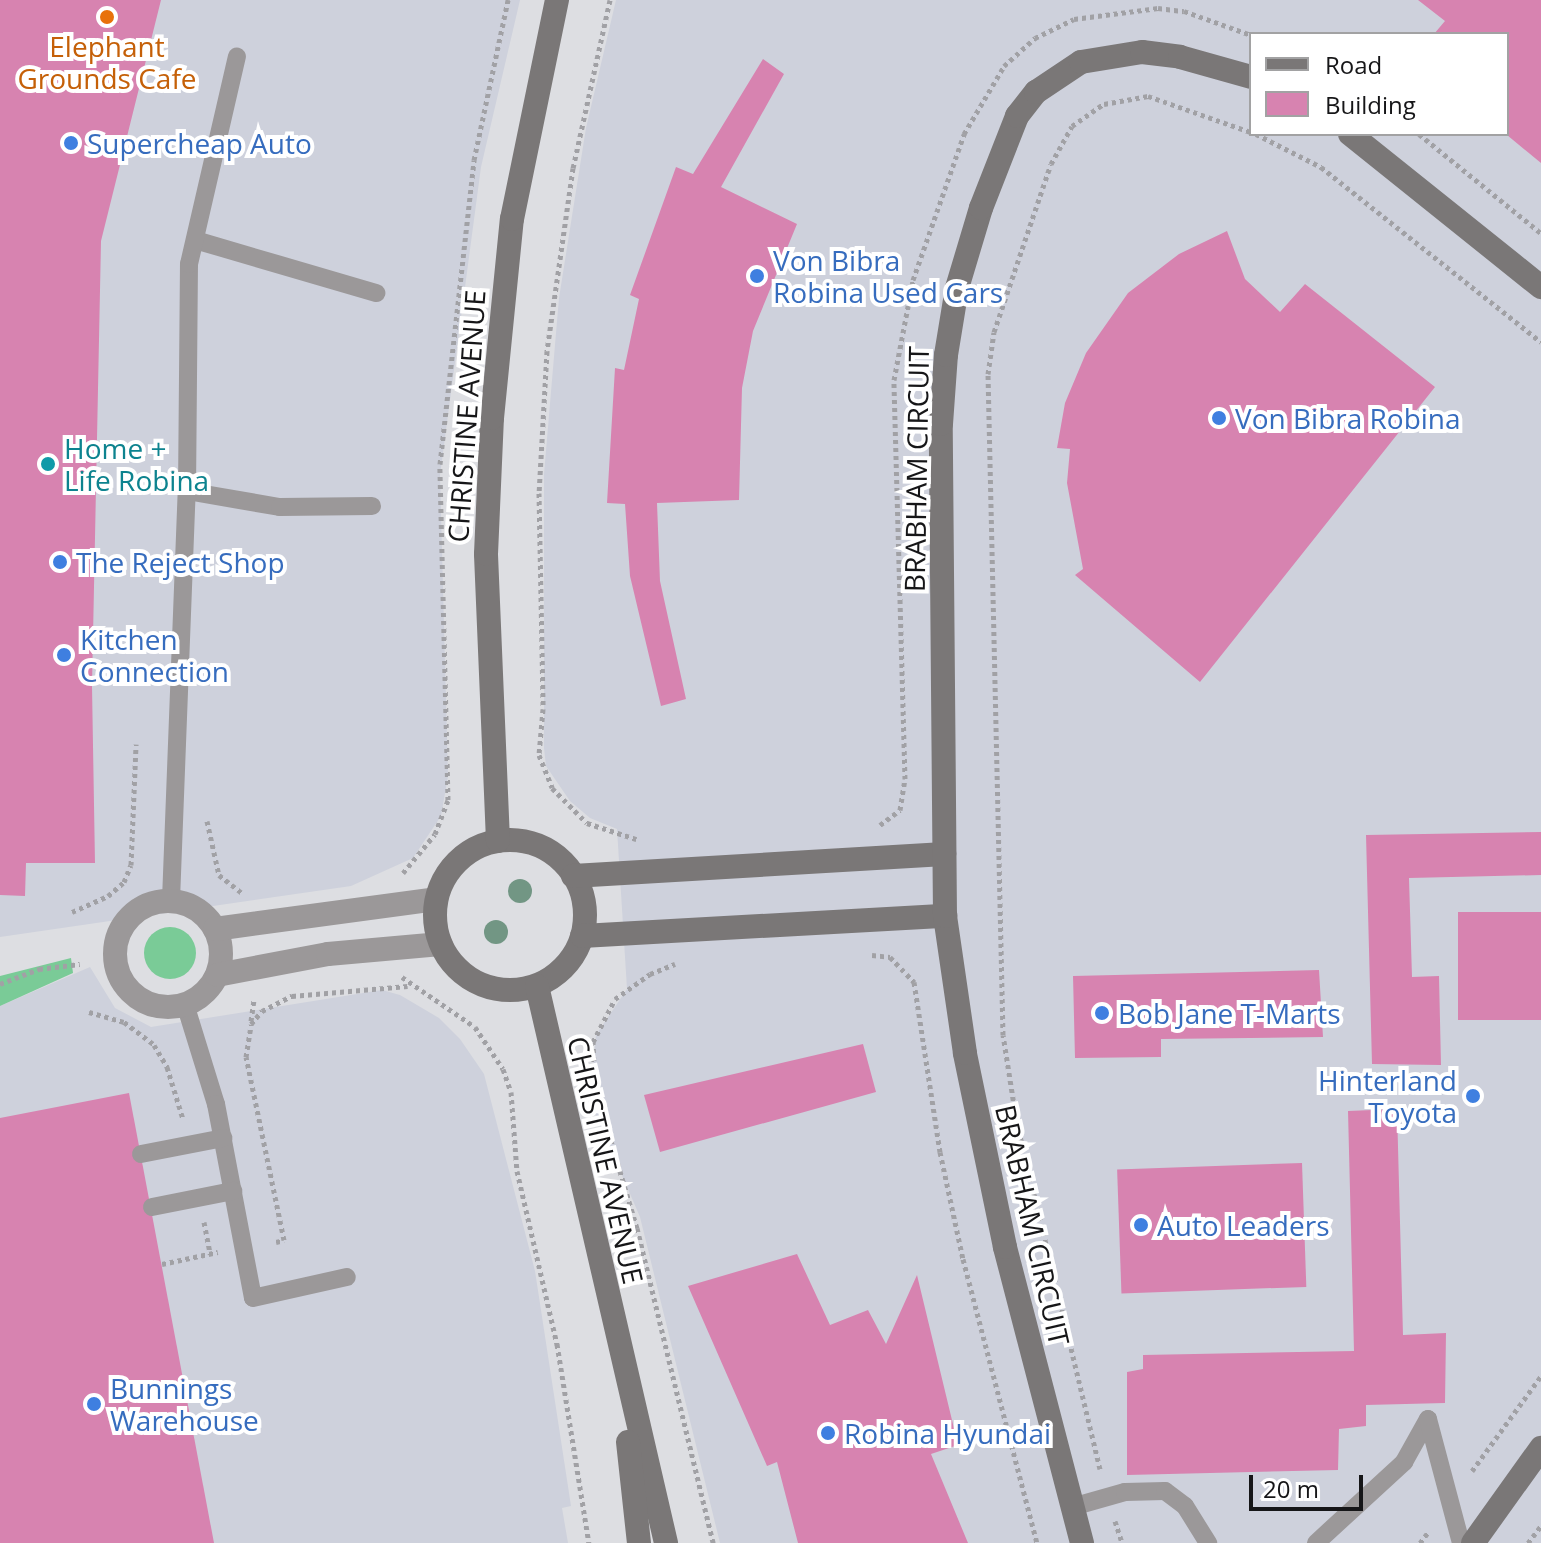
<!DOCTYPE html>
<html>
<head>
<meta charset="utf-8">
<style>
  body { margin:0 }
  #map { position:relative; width:1541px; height:1543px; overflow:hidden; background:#dddee2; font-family:"Open Sans",sans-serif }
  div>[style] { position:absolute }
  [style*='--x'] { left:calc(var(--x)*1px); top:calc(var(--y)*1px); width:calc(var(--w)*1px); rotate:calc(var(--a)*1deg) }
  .built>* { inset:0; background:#ced1dc }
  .green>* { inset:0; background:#7acb97 }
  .round { border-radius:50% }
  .building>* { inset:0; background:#d783b0; transform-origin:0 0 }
  .path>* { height:5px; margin-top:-2.5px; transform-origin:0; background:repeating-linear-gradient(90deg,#a1a1a5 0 4px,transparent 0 8px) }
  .lane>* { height:18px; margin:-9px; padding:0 9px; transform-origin:9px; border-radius:9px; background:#9b9899 }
  .street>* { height:24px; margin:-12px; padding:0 12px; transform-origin:12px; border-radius:12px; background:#9b9899 }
  .street>.ring { margin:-12px; padding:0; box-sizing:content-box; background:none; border:24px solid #9b9899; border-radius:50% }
  .secondary>* { height:24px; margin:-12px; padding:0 12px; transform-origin:12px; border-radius:12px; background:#7a7777 }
  .secondary>.ring { margin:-12px; padding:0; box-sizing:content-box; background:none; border:24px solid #7a7777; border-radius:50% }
  .trees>* { width:24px; height:24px; margin:-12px; border-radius:50%; background:#729684 }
  .dots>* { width:22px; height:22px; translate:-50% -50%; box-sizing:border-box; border:4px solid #fff; border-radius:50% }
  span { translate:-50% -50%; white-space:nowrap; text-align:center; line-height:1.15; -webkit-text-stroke:8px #fff; paint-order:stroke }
  .food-label { font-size:28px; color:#c56008 }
  .shop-label { font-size:28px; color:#366cbe }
  .left { translate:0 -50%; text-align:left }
  .right { translate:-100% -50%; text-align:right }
  .street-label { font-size:28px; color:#161618 }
  .culture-label { font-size:28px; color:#0d838f }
  .legend { position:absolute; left:1249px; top:32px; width:260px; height:104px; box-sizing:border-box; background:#fff; border:2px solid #a2a2a3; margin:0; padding:10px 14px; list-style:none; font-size:24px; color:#161618 }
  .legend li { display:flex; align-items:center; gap:16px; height:40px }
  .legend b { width:40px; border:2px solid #a2a2a3 }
  .scale { position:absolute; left:1249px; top:1475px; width:114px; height:36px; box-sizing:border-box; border:4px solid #161618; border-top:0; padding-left:10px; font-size:24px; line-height:28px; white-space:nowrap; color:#161618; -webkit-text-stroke:6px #fff; paint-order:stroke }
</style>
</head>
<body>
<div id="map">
  <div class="built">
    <div style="clip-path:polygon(0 0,520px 0,481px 167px,440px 475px,448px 776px,441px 816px,413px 858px,351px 886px,0 937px)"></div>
    <div style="clip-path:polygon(evenodd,616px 0,1541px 0,1541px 1543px,720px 1543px,640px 1217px,590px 1101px,596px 1035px,627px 989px,617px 829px,590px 818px,570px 801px,546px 766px,544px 748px,544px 474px,559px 298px,586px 128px,616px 0,1251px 34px,1507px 34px,1507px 134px,1251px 134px,1251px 34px)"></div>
    <div style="clip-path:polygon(90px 967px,115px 1008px,151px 1027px,382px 990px,400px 995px,439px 1018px,460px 1039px,484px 1074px,535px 1271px,571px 1506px,562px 1508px,568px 1543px,0 1543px,0 1006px)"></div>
  </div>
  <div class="green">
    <div class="round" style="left:144px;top:927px;width:52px;height:52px"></div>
    <div style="clip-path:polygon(71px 958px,73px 973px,0 1006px,0 976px)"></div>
  </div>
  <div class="building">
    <div style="clip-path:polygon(0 0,161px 0,101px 241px,92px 686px,95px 863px,26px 863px,25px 896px,0 895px)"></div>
    <div style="clip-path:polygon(1418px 0,1541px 0,1541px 163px,1507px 135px,1507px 34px,1434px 34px,1445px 21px)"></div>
    <div style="clip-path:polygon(763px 59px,784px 74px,721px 187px,797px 224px,753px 331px,742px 388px,739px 500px,657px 503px,660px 581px,686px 699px,661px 706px,630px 576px,625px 504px,607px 503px,615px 368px,624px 370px,639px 299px,630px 295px,676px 167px,693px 174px)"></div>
    <div style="clip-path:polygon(1227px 231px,1245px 279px,1280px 312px,1305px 284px,1435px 387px,1200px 682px,1075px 575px,1083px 569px,1067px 483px,1070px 449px,1057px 448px,1065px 403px,1086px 353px,1128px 293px,1179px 254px)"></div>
    <div style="clip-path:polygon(1541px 832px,1541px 875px,1409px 878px,1412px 977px,1439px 976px,1441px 1065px,1372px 1064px,1366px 835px)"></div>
    <div style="left:1541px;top:912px;width:108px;height:83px;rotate:90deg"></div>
    <div style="clip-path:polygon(1319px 970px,1323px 1037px,1161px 1039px,1161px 1057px,1075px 1058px,1073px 976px)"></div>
    <div style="clip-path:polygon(863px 1044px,876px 1092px,660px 1152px,644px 1095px)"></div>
    <div style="clip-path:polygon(129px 1093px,214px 1543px,0 1543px,0 1118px)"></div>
    <div style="clip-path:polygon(1397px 1109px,1403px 1335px,1446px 1333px,1445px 1403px,1366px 1405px,1366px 1426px,1339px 1429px,1338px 1470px,1127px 1475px,1127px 1372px,1143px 1369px,1143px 1355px,1354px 1351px,1348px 1111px)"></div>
    <div style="left:1302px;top:1163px;width:124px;height:185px;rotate:88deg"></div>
    <div style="clip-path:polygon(797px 1254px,830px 1325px,868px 1310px,886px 1344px,917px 1275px,958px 1445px,931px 1454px,968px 1543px,798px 1543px,777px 1462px,767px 1466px,688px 1286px)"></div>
  </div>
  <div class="path">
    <div style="--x:610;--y:0;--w:172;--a:102.4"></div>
    <div style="--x:573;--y:168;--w:185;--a:98.1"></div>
    <div style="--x:547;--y:351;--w:142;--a:93.2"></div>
    <div style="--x:539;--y:493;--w:216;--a:88.9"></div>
    <div style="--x:543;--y:709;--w:46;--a:95"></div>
    <div style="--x:539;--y:755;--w:35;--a:68"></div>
    <div style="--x:552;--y:788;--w:49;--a:45"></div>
    <div style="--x:587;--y:823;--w:52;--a:18.1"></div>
    <div style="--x:1256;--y:134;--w:73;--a:26.9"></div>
    <div style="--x:1321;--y:167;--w:281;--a:38.5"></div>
    <div style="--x:1419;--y:134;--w:157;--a:39.1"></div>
    <div style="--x:207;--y:821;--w:55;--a:77.5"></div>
    <div style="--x:219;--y:875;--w:29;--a:38"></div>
    <div style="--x:880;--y:825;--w:25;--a:-37"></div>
    <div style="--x:900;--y:810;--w:31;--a:-81"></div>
    <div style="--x:905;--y:779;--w:399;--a:-91.6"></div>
    <div style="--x:894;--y:380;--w:102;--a:-79.2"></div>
    <div style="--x:913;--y:280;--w:155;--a:-70.7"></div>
    <div style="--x:964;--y:134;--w:79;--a:-59.5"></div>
    <div style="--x:1004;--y:66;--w:42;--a:-42.1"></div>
    <div style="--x:1035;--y:38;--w:43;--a:-26"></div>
    <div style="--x:1074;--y:19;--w:85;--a:-7.5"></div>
    <div style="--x:1158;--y:8;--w:26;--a:7"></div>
    <div style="--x:1184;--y:11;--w:71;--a:19.7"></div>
    <div style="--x:403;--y:873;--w:50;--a:-50.6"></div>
    <div style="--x:435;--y:834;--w:36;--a:-69"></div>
    <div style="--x:448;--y:800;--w:336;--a:-91.4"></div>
    <div style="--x:440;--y:464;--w:306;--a:-83.6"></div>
    <div style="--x:474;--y:160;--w:164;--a:-78"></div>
    <div style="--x:72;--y:912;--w:39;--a:-24"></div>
    <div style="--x:108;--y:896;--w:21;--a:-41"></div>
    <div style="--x:124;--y:882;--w:18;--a:-68"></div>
    <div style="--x:131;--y:865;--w:121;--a:-87.6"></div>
    <div style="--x:872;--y:955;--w:18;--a:6"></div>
    <div style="--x:890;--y:957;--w:35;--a:46"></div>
    <div style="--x:914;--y:982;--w:172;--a:81.3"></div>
    <div style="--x:940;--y:1152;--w:109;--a:77.9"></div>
    <div style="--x:963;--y:1259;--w:293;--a:75.4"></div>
    <div style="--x:402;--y:977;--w:88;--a:34.4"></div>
    <div style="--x:475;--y:1027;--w:50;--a:56.3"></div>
    <div style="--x:503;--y:1069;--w:24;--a:71"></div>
    <div style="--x:511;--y:1092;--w:79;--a:85.7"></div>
    <div style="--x:517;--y:1171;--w:178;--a:77"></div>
    <div style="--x:557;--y:1344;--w:202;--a:80.9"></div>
    <div style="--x:0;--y:984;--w:42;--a:-21"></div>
    <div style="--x:39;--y:969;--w:41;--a:-7"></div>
    <div style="--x:89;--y:1012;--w:36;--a:16"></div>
    <div style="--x:124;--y:1022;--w:38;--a:37"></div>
    <div style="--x:154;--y:1045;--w:26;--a:59"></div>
    <div style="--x:167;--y:1067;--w:54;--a:72.9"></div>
    <div style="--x:251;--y:1021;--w:22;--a:-82"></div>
    <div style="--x:595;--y:1085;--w:43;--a:-92.7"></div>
    <div style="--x:593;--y:1042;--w:48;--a:-62.9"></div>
    <div style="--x:615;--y:999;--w:43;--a:-35.5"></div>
    <div style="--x:650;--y:974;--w:27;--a:-22"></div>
    <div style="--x:597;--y:1094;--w:140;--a:73.4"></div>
    <div style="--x:637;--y:1228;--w:324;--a:76.4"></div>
    <div style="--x:204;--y:1222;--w:33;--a:79"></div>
    <div style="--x:276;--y:1242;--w:8;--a:-14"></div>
    <div style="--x:284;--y:1240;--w:187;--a:-101.7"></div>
    <div style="--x:246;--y:1057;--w:33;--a:-81"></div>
    <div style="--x:251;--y:1024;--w:17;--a:-50"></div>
    <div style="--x:262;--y:1011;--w:34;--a:-27"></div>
    <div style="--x:292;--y:996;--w:116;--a:-4.9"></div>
    <div style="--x:162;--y:1264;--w:57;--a:-12.1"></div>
    <div style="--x:1100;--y:1469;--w:355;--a:-103.5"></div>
    <div style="--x:1017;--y:1124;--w:90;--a:-98.9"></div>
    <div style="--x:1003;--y:1035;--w:661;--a:-91.3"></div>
    <div style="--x:988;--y:374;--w:42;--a:-81.9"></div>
    <div style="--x:994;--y:332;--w:177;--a:-71.3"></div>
    <div style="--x:1051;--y:164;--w:43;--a:-61.1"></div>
    <div style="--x:1072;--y:126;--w:39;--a:-35"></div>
    <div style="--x:1104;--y:104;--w:45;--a:-10.3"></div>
    <div style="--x:1148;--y:96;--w:109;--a:19.3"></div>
    <div style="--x:1472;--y:1471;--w:117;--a:-54"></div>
    <div style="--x:1115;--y:1521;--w:23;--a:72"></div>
    <div style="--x:1420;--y:1543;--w:15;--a:-53"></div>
    <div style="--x:1528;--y:1543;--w:21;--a:-53"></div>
  </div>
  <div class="lane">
    <div style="--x:195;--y:240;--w:189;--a:16.3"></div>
    <div style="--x:187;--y:491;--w:94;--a:9.8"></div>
    <div style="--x:280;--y:507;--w:92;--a:-0.6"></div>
    <div style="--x:171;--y:900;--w:409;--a:-87.8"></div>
    <div style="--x:187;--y:491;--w:227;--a:-89.5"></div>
    <div style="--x:189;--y:264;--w:213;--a:-77"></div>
    <div style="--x:185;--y:1004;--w:105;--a:72.8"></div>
    <div style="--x:216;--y:1104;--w:197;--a:79.2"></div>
    <div style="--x:253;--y:1298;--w:96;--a:-12.6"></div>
    <div style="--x:141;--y:1154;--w:84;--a:-11"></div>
    <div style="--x:152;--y:1207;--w:83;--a:-11.2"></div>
    <div style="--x:1072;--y:1507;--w:55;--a:-15.8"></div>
    <div style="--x:1125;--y:1492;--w:40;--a:-1.4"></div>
    <div style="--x:1165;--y:1491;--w:25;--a:37"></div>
    <div style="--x:1185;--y:1506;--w:44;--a:58.1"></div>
    <div style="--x:1316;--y:1543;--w:120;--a:-42.6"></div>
    <div style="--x:1404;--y:1462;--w:49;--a:-60.8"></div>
    <div style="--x:1428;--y:1419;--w:128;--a:75.1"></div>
  </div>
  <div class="street">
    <div class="ring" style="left:115px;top:901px;width:82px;height:82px"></div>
    <div style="--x:215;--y:929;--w:223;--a:-7.7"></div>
    <div style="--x:217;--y:975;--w:113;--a:-10.7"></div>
    <div style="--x:328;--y:954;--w:113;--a:-5.1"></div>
  </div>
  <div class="secondary">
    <div style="--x:1350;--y:134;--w:245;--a:38.7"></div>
    <div class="ring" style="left:435px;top:840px;width:126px;height:126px"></div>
    <div style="--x:498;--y:841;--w:287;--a:-92.4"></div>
    <div style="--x:486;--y:554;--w:136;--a:-87.5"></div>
    <div style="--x:492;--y:418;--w:200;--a:-84.3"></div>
    <div style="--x:512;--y:219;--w:224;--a:-78.4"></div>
    <div style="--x:573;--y:876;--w:372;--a:-3.4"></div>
    <div style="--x:582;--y:936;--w:364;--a:-3.2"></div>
    <div style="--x:537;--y:986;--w:572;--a:76.96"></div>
    <div style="--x:628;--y:1442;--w:102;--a:83.8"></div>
    <div style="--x:1082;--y:1543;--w:306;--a:-104.6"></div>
    <div style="--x:1005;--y:1247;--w:198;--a:-101.7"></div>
    <div style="--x:965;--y:1053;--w:138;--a:-98.3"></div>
    <div style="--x:945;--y:916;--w:492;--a:-90.5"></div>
    <div style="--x:941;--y:424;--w:69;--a:-85.9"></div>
    <div style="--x:946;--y:355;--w:68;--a:-80.7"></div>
    <div style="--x:957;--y:288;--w:84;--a:-73.3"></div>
    <div style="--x:981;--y:208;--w:99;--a:-68.6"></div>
    <div style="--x:1017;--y:116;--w:31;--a:-52"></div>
    <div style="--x:1036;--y:92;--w:54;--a:-33.7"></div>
    <div style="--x:1081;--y:62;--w:62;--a:-9.3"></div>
    <div style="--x:1142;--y:52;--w:38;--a:7"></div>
    <div style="--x:1180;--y:57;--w:74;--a:15.7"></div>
    <div style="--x:1473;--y:1543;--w:117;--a:-54.4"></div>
  </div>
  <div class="trees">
    <div style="left:520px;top:891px"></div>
    <div style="left:496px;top:932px"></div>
  </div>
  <div class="dots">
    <div style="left:107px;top:17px;background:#e8710a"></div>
    <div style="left:71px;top:143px;background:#3f7fe0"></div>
    <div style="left:757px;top:276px;background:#3f7fe0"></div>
    <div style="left:1219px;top:418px;background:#3f7fe0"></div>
    <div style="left:48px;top:464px;background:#0f9aa8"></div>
    <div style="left:60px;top:562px;background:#3f7fe0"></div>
    <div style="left:64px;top:655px;background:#3f7fe0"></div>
    <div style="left:1102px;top:1013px;background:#3f7fe0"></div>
    <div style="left:1473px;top:1096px;background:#3f7fe0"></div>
    <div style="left:1141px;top:1225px;background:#3f7fe0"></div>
    <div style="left:94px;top:1404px;background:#3f7fe0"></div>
    <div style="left:828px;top:1433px;background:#3f7fe0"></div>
  </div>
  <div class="food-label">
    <span style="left:107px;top:62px">Elephant<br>Grounds Cafe</span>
  </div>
  <div class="shop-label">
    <span class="left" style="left:87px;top:143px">Supercheap Auto</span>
    <span class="left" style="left:773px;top:276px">Von Bibra<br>Robina Used Cars</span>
    <span class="left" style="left:1235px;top:418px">Von Bibra Robina</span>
    <span class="left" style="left:76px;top:562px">The Reject Shop</span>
    <span class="left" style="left:80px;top:655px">Kitchen<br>Connection</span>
    <span class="left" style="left:1118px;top:1013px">Bob Jane T-Marts</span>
    <span class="right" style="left:1457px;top:1096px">Hinterland<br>Toyota</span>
    <span class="left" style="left:1157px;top:1225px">Auto Leaders</span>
    <span class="left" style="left:110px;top:1404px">Bunnings<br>Warehouse</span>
    <span class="left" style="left:844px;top:1433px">Robina Hyundai</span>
  </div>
  <div class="street-label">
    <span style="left:466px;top:416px;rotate:-86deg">CHRISTINE AVENUE</span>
    <span style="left:916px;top:469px;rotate:-89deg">BRABHAM CIRCUIT</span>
    <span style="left:606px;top:1160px;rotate:77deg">CHRISTINE AVENUE</span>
    <span style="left:1033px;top:1225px;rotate:77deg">BRABHAM CIRCUIT</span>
  </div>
  <div class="culture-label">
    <span class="left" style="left:64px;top:464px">Home +<br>Life Robina</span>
  </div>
  <ul class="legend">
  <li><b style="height:10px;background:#7a7777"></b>Road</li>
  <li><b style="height:22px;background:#d783b0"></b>Building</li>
  </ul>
  <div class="scale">20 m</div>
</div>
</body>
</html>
